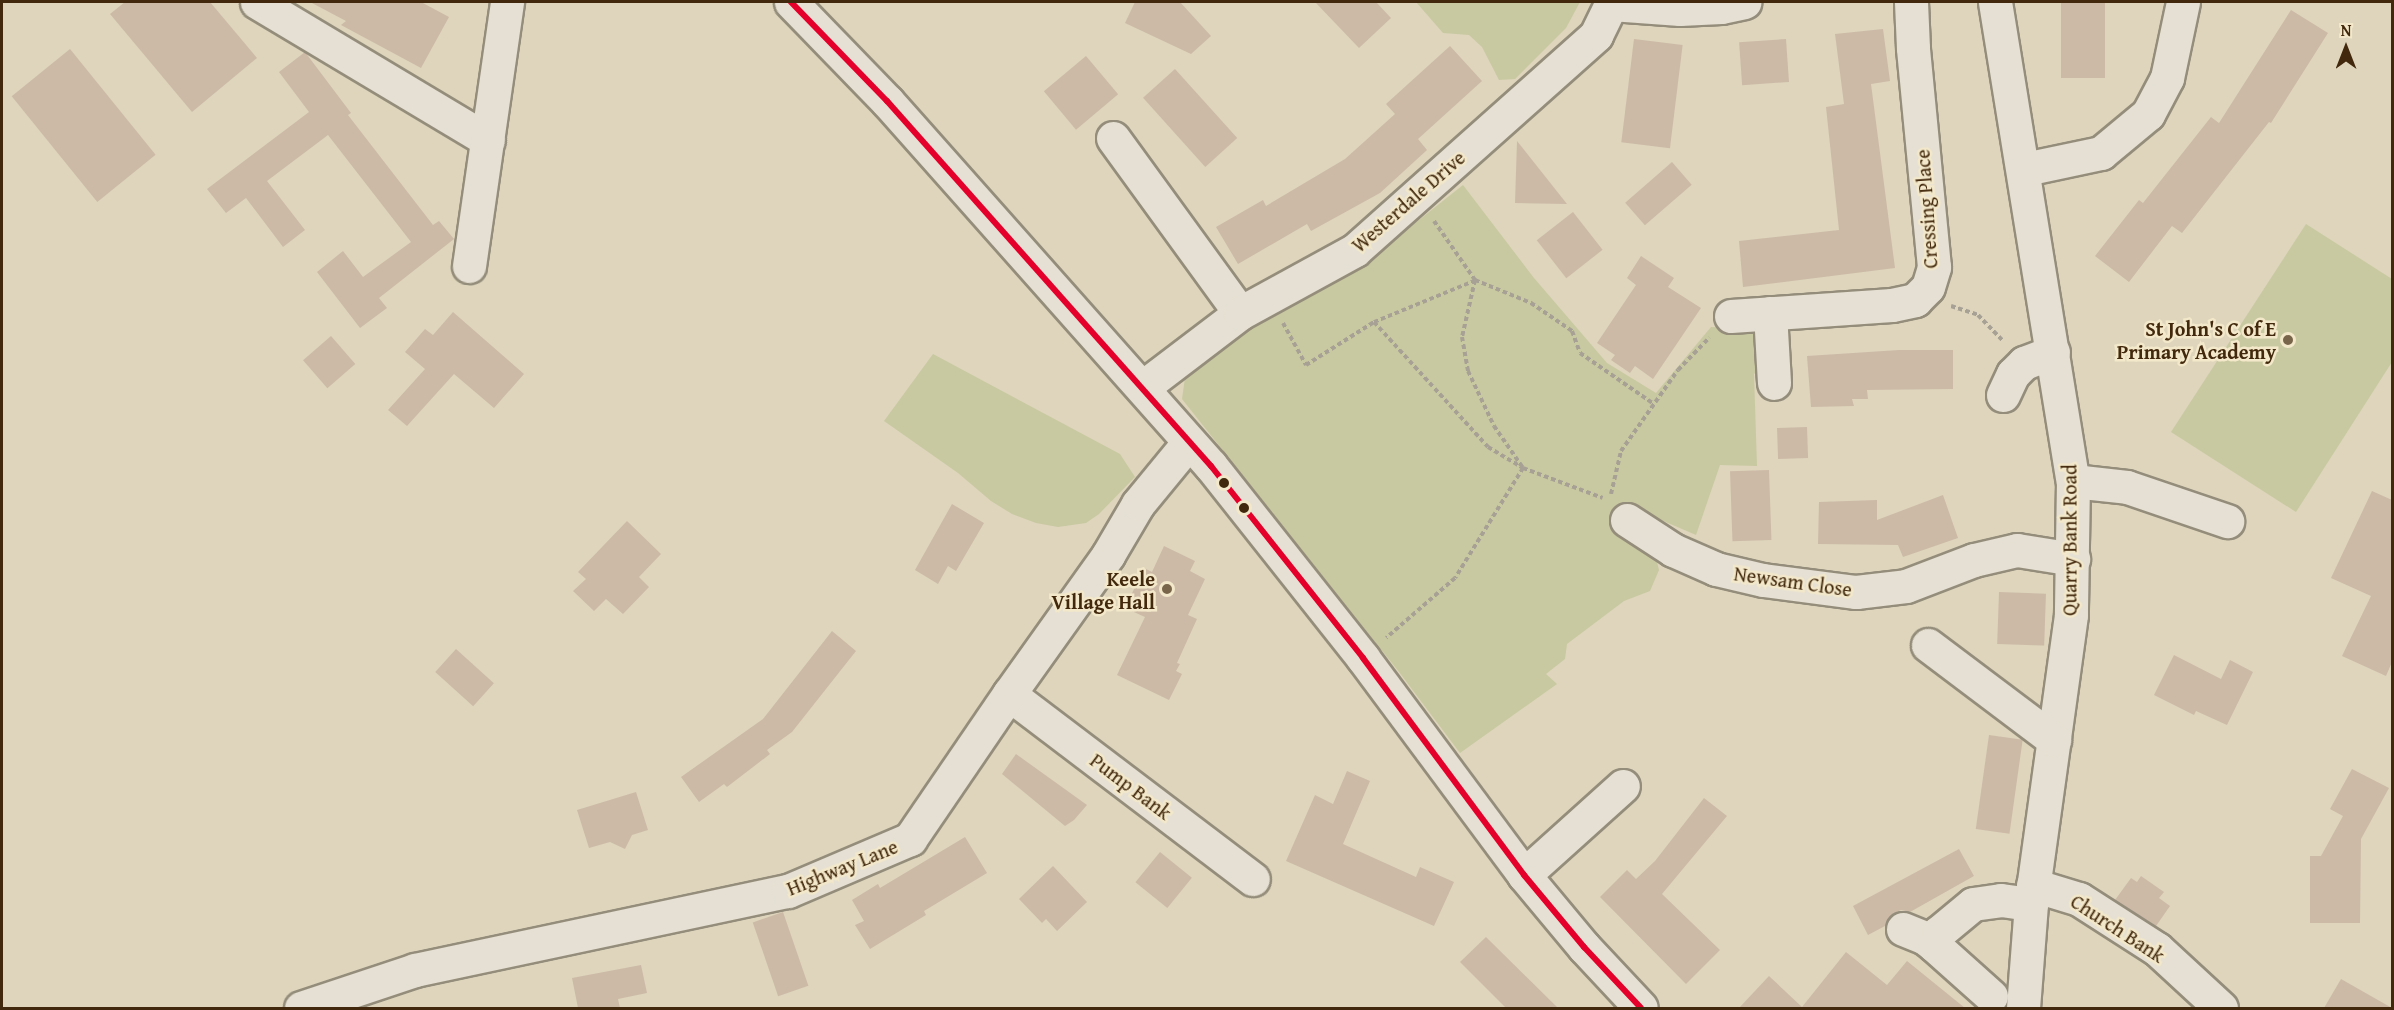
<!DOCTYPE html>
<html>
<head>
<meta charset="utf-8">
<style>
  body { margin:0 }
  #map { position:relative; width:2394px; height:1010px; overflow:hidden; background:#ded5bc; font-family:"Gentium Book Plus",serif }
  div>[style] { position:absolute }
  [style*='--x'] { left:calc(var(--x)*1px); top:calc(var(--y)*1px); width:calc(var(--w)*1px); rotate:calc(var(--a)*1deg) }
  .green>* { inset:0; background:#c8c9a1 }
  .building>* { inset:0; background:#ccbaa7; transform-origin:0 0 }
  .path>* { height:4px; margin-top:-2px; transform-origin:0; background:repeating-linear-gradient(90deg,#a7a094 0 4.5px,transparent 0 7.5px) }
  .roads { filter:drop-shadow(2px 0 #958d7b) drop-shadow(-2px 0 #958d7b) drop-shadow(0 2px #958d7b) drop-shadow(0 -2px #958d7b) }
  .minor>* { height:33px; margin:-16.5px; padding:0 16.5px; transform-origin:16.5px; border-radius:16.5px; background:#e5e0d3 }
  .bus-1>* { height:6px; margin:-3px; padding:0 3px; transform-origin:3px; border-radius:3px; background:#e4002b }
  .dots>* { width:16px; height:16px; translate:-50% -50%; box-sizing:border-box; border:3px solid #f3e8ca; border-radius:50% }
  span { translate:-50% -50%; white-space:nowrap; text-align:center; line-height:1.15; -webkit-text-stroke:5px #f3e8ca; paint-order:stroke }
  .street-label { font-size:20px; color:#42280c }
  .poi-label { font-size:20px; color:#42280c; font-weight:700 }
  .right { translate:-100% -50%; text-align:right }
  .frame { position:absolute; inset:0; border:3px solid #42280c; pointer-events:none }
  .north { position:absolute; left:2316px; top:18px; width:60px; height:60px; -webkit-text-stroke:4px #f3e8ca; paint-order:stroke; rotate:0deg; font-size:16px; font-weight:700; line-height:24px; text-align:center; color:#42280c }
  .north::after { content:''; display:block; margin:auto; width:21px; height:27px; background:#42280c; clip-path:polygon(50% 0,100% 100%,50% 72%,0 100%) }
</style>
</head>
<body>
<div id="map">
  <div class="green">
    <div style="clip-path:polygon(1416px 2px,1580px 2px,1566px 28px,1515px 79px,1499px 80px,1482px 47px,1469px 35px,1443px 33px)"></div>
    <div style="clip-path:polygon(1463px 185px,1534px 278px,1607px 363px,1656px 393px,1711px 327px,1749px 329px,1760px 339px,1761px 367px,1754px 374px,1757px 466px,1720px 465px,1696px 535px,1633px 508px,1618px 534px,1655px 554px,1659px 570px,1650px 591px,1624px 601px,1567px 644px,1565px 659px,1546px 674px,1557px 684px,1460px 753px,1399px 672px,1182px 399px,1186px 371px,1262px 313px,1381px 250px)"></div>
    <div style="clip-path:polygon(2306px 224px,2392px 279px,2392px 362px,2296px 512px,2171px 432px)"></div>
    <div style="clip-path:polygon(933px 354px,1120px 454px,1135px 477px,1099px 514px,1086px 523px,1058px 527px,1036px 523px,1012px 514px,991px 501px,958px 473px,884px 421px)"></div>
  </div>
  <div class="building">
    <div style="clip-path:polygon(125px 2px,210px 2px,257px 58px,192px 112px,110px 14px)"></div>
    <div style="clip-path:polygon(310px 2px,421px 2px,449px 17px,421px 68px,341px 25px,346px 21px)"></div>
    <div style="clip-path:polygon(1135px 2px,1180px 2px,1211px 36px,1191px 54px,1125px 23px)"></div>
    <div style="clip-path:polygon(1315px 2px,1376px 2px,1391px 18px,1359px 48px)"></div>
    <div style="left:2061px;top:2px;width:44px;height:76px"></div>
    <div style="clip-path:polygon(2291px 10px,2328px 33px,2271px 123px,2269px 122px,2182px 233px,2172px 226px,2129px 282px,2095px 256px,2139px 200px,2143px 203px,2211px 117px,2219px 123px)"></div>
    <div style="clip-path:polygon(1883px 29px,1890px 81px,1871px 84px,1895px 268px,1743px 287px,1739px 241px,1839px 230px,1826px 107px,1844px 104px,1835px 34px)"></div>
    <div style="left:1634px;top:39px;width:49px;height:104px;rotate:7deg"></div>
    <div style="left:1786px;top:39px;width:43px;height:47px;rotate:86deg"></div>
    <div style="clip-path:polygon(1450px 46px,1482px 81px,1418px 139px,1427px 150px,1380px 193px,1311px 231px,1307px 224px,1238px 264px,1216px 227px,1263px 200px,1266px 206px,1345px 159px,1395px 114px,1386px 104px)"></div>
    <div style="left:70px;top:49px;width:136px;height:75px;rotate:51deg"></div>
    <div style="clip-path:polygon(305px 52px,351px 113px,348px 115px,433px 225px,439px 221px,454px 239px,379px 298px,387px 308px,360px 328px,317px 272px,343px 251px,363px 277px,411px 242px,328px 135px,267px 181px,305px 230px,283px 247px,246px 198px,226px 213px,207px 189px,309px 112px,279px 72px)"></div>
    <div style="left:1086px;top:56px;width:50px;height:55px;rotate:50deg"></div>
    <div style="left:1175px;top:69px;width:93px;height:43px;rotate:48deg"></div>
    <div style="clip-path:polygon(1517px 141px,1567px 204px,1515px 203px)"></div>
    <div style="left:1672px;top:162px;width:30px;height:62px;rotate:49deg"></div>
    <div style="left:1573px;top:212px;width:48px;height:46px;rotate:52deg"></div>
    <div style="clip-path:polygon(1641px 256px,1674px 278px,1668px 287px,1701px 308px,1653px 379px,1635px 366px,1630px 373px,1611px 360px,1615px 355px,1597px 343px,1636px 285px,1627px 278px)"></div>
    <div style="clip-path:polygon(453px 312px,524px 374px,494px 408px,454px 374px,407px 426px,388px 410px,425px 369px,405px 352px,425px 329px,433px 335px)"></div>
    <div style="left:331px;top:336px;width:37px;height:37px;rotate:49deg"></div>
    <div style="clip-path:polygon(1899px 350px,1953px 350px,1953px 389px,1867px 390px,1868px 399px,1852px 399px,1854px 406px,1811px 407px,1807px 356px)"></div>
    <div style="left:1807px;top:427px;width:31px;height:30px;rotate:88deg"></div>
    <div style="left:1769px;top:470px;width:70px;height:39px;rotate:88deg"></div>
    <div style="clip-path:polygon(2372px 491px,2392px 500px,2392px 662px,2386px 676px,2342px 656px,2371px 596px,2331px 578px)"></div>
    <div style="clip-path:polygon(1943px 495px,1958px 538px,1903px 557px,1898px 545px,1818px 544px,1819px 502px,1877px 500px,1877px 520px)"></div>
    <div style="clip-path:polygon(952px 504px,984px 523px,956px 571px,948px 566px,938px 584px,915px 570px)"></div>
    <div style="clip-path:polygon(627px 521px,661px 554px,639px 577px,649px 587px,623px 614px,606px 599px,594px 611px,573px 591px,586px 579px,578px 572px)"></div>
    <div style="clip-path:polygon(1164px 546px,1195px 561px,1190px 571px,1205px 579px,1188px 615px,1197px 619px,1177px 663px,1180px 664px,1176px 671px,1182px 674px,1169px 700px,1117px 675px,1145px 617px,1125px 608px,1144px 568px,1152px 572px)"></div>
    <div style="left:1999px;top:592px;width:47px;height:52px;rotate:2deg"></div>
    <div style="clip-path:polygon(832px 631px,856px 651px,792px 732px,767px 750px,770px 754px,727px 787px,724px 784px,699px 802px,681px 777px,763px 719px)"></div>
    <div style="left:456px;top:649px;width:51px;height:31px;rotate:42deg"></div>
    <div style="clip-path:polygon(2174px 655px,2221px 679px,2230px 660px,2253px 672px,2227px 725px,2196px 711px,2194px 715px,2154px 695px)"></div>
    <div style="left:1989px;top:735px;width:34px;height:95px;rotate:8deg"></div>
    <div style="clip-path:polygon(1016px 754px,1087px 805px,1074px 820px,1065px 826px,1002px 774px)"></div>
    <div style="clip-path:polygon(2352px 769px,2389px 788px,2361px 839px,2360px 923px,2310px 923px,2310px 856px,2321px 856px,2343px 816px,2330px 809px)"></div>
    <div style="clip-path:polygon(1347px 771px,1370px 781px,1343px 844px,1416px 877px,1420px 867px,1454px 882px,1434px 926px,1286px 861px,1315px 795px,1333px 804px)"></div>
    <div style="clip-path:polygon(636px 792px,648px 830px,632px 835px,625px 849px,610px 842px,589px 848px,577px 810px)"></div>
    <div style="clip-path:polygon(1704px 798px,1727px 816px,1662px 894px,1720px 950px,1686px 984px,1600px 897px,1627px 870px,1636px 879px,1655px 861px)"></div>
    <div style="clip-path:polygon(965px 837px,987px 873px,924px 911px,926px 915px,870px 949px,855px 925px,864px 921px,852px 900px,878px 884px,880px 888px)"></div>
    <div style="clip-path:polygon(1959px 849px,1974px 876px,1910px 912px,1901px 910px,1892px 914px,1885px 926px,1868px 935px,1853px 906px)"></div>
    <div style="left:1160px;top:852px;width:41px;height:39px;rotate:39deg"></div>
    <div style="clip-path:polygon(1053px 866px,1087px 902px,1057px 931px,1046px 919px,1042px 923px,1019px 899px)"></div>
    <div style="clip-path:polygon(2141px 876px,2164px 892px,2159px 898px,2170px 906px,2156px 926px,2115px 900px,2131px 878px,2137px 882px)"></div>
    <div style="left:783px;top:912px;width:78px;height:32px;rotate:71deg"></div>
    <div style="clip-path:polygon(1486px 937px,1558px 1008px,1506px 1008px,1460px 962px)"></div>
    <div style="clip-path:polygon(1846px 952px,1887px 985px,1907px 961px,1965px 1008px,1739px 1008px,1769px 976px,1802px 1007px)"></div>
    <div style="clip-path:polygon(641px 965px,647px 993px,618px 999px,620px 1008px,578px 1008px,572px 978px)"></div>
    <div style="clip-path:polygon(2341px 979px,2392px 1008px,2324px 1008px)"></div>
  </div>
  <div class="path">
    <div style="--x:1434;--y:221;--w:72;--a:55.2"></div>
    <div style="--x:1475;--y:280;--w:61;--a:22.3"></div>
    <div style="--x:1531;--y:303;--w:50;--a:34.3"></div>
    <div style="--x:1572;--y:331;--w:23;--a:70"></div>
    <div style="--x:1580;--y:353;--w:90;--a:34.6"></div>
    <div style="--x:1475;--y:280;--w:58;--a:102.8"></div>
    <div style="--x:1462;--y:337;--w:35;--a:80"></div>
    <div style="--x:1468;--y:371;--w:61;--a:64.7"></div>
    <div style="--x:1494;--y:426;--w:51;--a:55.4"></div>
    <div style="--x:1523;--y:468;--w:85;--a:20.6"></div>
    <div style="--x:1951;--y:306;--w:28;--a:18"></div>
    <div style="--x:1978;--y:315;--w:36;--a:46"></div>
    <div style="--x:1374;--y:322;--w:108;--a:-22.3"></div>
    <div style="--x:1283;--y:323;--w:48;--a:61.3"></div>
    <div style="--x:1306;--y:365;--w:80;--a:-32.3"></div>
    <div style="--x:1374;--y:322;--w:169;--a:47.6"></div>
    <div style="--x:1488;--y:447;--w:41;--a:31"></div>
    <div style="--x:1523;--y:468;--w:129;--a:121.7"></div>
    <div style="--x:1455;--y:578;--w:91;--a:139"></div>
    <div style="--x:1611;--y:494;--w:44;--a:-76.9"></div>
    <div style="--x:1621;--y:451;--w:99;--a:-54.9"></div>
    <div style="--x:1678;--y:370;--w:45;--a:-45.9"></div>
  </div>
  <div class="roads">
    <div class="minor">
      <div style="--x:257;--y:2;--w:269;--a:30.9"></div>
      <div style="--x:791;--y:2;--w:138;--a:45.9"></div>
      <div style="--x:887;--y:101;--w:488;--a:48.4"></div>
      <div style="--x:1211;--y:466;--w:245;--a:51.6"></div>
      <div style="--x:1363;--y:658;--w:270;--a:53.4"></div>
      <div style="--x:1524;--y:875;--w:94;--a:50.2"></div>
      <div style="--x:1584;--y:947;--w:83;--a:46.9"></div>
      <div style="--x:1995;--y:2;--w:485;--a:80.8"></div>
      <div style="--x:2073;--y:481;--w:134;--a:90.9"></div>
      <div style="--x:2071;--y:615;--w:292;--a:97.9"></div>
      <div style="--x:2031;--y:904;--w:104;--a:94.4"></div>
      <div style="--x:1611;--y:4;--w:69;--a:4.1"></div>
      <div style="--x:1680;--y:9;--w:41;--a:-2.8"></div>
      <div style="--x:1721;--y:7;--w:24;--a:-12"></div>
      <div style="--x:1113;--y:138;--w:216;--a:54"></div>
      <div style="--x:2025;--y:169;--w:78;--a:-11.9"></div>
      <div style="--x:2101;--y:153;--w:61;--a:-39.7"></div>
      <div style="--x:2148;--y:114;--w:41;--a:-62.2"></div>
      <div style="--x:2167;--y:78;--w:78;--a:-78.1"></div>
      <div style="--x:469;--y:266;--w:267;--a:-81.8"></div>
      <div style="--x:1770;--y:313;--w:70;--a:86.7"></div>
      <div style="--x:1731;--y:316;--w:161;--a:-3.9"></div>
      <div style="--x:1892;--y:305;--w:24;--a:-12"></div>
      <div style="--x:1915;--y:300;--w:18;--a:-45"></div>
      <div style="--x:1928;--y:287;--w:21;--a:-73"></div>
      <div style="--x:1934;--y:267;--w:220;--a:-95.5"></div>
      <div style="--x:1913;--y:48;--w:46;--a:-92.5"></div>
      <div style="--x:1143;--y:387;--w:122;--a:-37.3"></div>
      <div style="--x:1240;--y:313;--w:131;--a:-28.7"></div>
      <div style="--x:1355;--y:250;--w:323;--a:-41.7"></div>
      <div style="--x:1596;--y:35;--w:37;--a:-64"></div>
      <div style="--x:2003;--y:395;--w:23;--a:-65"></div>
      <div style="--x:2013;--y:374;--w:16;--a:-45"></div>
      <div style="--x:2024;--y:363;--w:31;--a:-21"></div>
      <div style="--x:2073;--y:481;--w:54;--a:6.3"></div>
      <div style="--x:2127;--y:487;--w:106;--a:18.8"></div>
      <div style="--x:1627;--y:520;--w:55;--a:33.1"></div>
      <div style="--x:1673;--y:550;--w:47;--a:23.8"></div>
      <div style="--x:1716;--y:569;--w:48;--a:13.2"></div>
      <div style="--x:1763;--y:580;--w:94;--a:7.4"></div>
      <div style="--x:1856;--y:592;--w:50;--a:-6.8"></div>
      <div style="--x:1906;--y:586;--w:73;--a:-20.9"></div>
      <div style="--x:1974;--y:560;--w:44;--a:-13.1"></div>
      <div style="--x:2017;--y:550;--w:57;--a:9.1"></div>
      <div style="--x:1928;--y:645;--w:158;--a:37"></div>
      <div style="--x:1009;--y:694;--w:306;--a:37.2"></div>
      <div style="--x:1524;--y:875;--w:133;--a:-42"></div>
      <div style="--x:2033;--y:885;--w:48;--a:16.9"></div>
      <div style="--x:2079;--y:899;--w:93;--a:32.7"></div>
      <div style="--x:2157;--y:949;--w:87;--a:42.7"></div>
      <div style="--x:1903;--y:929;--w:24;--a:22"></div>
      <div style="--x:1925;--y:938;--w:11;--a:38"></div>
      <div style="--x:1991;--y:996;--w:76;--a:-138.2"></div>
      <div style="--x:1934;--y:945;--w:13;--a:-72"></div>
      <div style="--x:1938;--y:933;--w:45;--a:-39.6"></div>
      <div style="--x:1973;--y:904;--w:28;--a:-8"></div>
      <div style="--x:2001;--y:900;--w:30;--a:8"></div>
      <div style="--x:301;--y:1008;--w:120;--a:-18.4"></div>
      <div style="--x:415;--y:970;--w:381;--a:-12"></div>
      <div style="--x:788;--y:891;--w:133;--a:-23.1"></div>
      <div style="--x:910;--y:839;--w:176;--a:-55.7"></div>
      <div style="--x:1009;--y:694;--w:171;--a:-54.5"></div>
      <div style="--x:1108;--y:555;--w:59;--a:-59.5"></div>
      <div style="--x:1138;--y:504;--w:80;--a:-50.6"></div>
    </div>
  </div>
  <div class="bus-1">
    <div style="--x:791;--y:2;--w:138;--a:45.9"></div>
    <div style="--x:887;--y:101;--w:488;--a:48.4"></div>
    <div style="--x:1211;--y:466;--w:245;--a:51.6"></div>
    <div style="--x:1363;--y:658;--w:270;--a:53.4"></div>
    <div style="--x:1524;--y:875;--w:94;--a:50.2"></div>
    <div style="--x:1584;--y:947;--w:83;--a:46.9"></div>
  </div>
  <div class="dots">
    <div style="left:2288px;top:340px;background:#79654a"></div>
    <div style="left:1224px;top:483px;background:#42280c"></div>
    <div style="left:1244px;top:508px;background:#42280c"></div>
    <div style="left:1167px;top:589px;background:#79654a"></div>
  </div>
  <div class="street-label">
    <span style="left:1408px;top:201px;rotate:-41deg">Westerdale Drive</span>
    <span style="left:1926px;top:209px;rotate:-94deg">Cressing Place</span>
    <span style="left:2069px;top:540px;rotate:-90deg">Quarry Bank Road</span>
    <span style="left:1793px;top:581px;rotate:8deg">Newsam Close</span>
    <span style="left:1131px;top:786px;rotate:37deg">Pump Bank</span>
    <span style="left:842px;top:867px;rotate:-22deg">Highway Lane</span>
    <span style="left:2118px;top:928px;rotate:33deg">Church Bank</span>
  </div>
  <div class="poi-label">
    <span class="right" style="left:2276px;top:340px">St John's C of E<br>Primary Academy</span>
    <span class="right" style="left:1155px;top:590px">Keele<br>Village Hall</span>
  </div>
  <div class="frame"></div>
  <div class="north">N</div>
</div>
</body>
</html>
